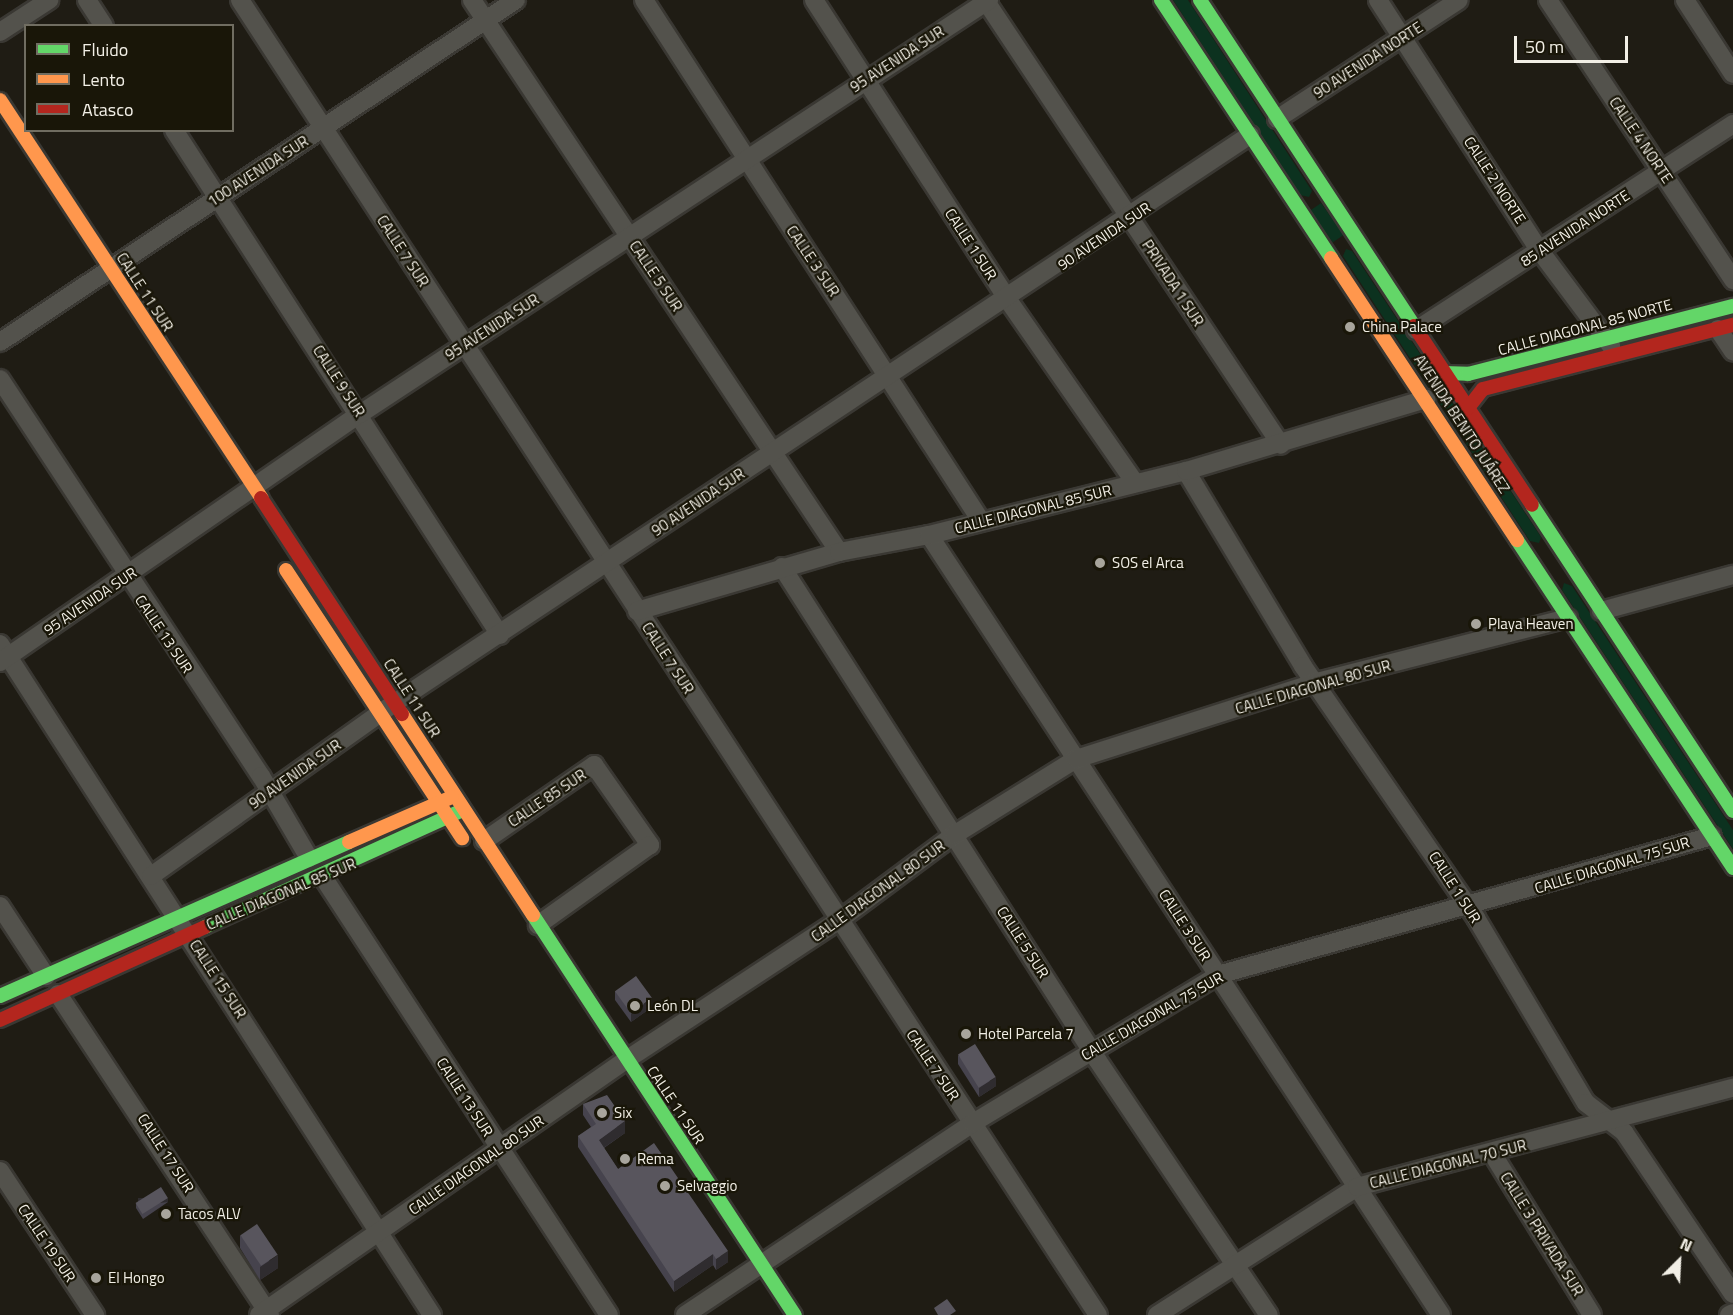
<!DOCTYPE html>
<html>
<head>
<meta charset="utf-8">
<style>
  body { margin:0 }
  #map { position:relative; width:1733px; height:1315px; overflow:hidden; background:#1f1c14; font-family:"Titillium Web",sans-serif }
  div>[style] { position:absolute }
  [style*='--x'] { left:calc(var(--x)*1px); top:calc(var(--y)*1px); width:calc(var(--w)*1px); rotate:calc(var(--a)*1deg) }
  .green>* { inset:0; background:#0c321f; transform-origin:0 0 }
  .roads { filter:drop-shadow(2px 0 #3a3833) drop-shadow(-2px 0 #3a3833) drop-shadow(0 2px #3a3833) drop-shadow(0 -2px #3a3833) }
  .street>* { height:18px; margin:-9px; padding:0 9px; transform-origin:9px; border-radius:9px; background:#53524c }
  .fast>* { height:14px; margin:-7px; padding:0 7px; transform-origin:7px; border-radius:7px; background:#63d668 }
  .slow>* { height:14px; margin:-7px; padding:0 7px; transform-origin:7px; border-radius:7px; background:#ff974d }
  .jam>* { height:14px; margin:-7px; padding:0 7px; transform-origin:7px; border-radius:7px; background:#b3261e }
  .wall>* { inset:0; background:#46434d }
  .shaded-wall>* { inset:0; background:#2f2c2f; transform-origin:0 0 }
  .building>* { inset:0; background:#58555d; transform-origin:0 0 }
  .dots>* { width:16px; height:16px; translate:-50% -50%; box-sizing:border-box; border:3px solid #191608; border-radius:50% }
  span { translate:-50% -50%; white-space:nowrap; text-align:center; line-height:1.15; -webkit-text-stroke:4.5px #191608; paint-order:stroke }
  .street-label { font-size:15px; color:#f2efe6 }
  .poi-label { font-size:15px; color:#f2efe6 }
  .left { translate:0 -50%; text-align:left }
  .legend { position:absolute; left:24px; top:24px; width:210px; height:108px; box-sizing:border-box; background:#191608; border:2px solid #706d61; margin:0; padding:8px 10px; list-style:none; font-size:18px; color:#f2efe6 }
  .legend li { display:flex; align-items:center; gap:12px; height:30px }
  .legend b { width:30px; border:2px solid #706d61 }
  .north { position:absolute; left:1649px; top:1231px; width:60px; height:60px; -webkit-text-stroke:4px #191608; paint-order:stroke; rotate:24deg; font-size:16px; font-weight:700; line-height:24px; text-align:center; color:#f2efe6 }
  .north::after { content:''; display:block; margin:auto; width:21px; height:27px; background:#f2efe6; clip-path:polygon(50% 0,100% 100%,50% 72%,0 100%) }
  .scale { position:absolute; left:1514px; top:36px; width:114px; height:27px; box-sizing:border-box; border:3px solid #f2efe6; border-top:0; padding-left:8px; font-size:18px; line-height:21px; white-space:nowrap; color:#f2efe6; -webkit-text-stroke:4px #191608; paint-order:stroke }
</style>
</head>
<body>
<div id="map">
  <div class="green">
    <div style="clip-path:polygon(1173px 0,1188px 0,1312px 191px,1309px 197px,1300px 195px)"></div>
    <div style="left:1321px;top:203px;width:39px;height:13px;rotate:55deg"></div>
    <div style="clip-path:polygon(1346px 249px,1352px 251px,1541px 537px,1539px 543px,1530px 541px,1343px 256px)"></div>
    <div style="clip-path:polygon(1564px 583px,1572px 586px,1733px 830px,1733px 849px,1562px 590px)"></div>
  </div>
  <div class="roads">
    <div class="street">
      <div style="--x:87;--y:0;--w:31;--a:57"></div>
      <div style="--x:240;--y:0;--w:1570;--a:56.88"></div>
      <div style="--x:472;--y:0;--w:663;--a:56.38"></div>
      <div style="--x:644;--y:0;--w:620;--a:57.1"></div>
      <div style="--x:814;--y:0;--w:357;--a:57.1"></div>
      <div style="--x:1008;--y:300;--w:223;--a:55.2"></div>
      <div style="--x:985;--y:0;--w:534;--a:56.37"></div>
      <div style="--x:1378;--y:0;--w:299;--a:57.2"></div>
      <div style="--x:1540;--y:251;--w:119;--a:53.2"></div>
      <div style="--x:1548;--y:0;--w:336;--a:56.5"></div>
      <div style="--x:1685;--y:0;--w:88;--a:57"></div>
      <div style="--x:0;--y:32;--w:59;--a:-33.1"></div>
      <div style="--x:1277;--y:119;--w:217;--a:-33.2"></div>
      <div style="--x:174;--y:130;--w:601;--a:57.16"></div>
      <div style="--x:1718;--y:329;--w:27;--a:56"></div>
      <div style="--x:1416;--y:330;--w:378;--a:-33"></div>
      <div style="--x:0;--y:342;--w:619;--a:-33.54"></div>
      <div style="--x:0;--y:379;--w:475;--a:56.7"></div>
      <div style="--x:261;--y:776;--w:95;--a:59.7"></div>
      <div style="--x:1186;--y:471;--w:227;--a:59"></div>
      <div style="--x:1303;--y:666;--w:306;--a:55.5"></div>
      <div style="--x:1476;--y:918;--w:215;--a:59.3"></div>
      <div style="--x:1586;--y:1103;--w:48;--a:37.3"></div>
      <div style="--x:1624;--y:1132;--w:195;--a:56.1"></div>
      <div style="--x:929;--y:535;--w:933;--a:56.72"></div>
      <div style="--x:782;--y:567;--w:586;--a:57.39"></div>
      <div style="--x:1098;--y:1061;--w:306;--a:56.1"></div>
      <div style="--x:637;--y:611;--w:210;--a:-16.3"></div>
      <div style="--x:839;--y:552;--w:92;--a:-10.7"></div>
      <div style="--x:929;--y:535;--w:265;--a:-14"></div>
      <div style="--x:1186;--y:471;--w:251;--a:-16.7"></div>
      <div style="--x:1601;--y:611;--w:137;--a:-15.3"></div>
      <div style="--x:0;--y:644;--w:798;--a:57.23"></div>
      <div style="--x:0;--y:662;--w:437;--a:-34.6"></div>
      <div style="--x:360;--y:414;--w:753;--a:-33.35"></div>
      <div style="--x:484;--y:841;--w:134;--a:-34.6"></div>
      <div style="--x:594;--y:765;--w:98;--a:55"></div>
      <div style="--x:650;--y:845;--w:138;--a:144.5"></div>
      <div style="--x:151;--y:876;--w:301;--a:-35.4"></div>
      <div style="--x:396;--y:702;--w:1025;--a:-33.58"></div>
      <div style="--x:323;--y:877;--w:523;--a:56.86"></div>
      <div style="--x:0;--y:906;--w:84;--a:56.7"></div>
      <div style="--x:58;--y:994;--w:385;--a:56.6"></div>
      <div style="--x:1492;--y:1153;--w:190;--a:58.3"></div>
      <div style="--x:0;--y:1171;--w:173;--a:56.6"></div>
      <div style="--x:259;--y:1315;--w:447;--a:-34.8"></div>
      <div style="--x:626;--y:1060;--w:254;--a:-33.3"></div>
      <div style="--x:838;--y:921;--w:144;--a:-36.6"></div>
      <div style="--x:954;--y:835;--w:144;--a:-31.9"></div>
      <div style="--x:1076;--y:759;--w:253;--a:-17.7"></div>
      <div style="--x:1317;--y:682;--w:259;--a:-14.3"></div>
      <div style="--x:685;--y:1315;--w:346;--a:-33.7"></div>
      <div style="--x:973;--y:1123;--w:286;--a:-31.1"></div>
      <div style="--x:1218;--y:975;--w:513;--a:-15.72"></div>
      <div style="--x:1157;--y:1315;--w:237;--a:-32.6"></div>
      <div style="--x:1357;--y:1187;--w:389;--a:-14.8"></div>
      <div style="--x:1729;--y:1315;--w:4;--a:-27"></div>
    </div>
    <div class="fast">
      <div style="--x:1161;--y:0;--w:309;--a:56.6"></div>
      <div style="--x:1200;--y:0;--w:390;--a:56.7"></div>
      <div style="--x:1444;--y:373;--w:24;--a:2"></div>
      <div style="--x:1468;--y:374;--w:274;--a:-14.4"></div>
      <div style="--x:1532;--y:505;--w:366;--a:56.7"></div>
      <div style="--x:1517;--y:540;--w:393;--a:56.6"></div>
      <div style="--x:533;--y:915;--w:478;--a:56.8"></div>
      <div style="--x:205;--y:927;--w:281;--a:-24.4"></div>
      <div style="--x:0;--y:996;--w:381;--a:-23.8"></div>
    </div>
    <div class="slow">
      <div style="--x:0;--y:100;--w:476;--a:56.7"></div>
      <div style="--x:1331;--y:258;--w:338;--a:56.6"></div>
      <div style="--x:286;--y:570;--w:321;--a:56.7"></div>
      <div style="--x:402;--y:714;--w:240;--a:56.9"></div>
      <div style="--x:349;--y:842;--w:112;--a:-23.6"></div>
    </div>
    <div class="jam">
      <div style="--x:1414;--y:326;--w:214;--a:56.6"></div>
      <div style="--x:1468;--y:408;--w:24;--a:-52"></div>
      <div style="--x:1483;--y:389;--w:258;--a:-14.4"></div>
      <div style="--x:261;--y:498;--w:258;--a:56.9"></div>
      <div style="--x:0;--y:1020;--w:225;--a:-24.4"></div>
    </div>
  </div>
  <div class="wall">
    <div style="clip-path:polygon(615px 991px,652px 1007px,631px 1022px,615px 1000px)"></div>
    <div style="clip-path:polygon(958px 1055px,996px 1086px,979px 1097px,958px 1064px)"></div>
    <div style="clip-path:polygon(583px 1104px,625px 1133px,604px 1148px,618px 1169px,728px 1262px,716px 1270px,713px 1265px,674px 1292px,578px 1147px,578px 1136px,591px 1127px,583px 1115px)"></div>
    <div style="clip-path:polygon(168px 1202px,143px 1219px,136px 1208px,136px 1204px)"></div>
    <div style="clip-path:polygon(240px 1235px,278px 1268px,260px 1280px,240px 1248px)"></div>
  </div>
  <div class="shaded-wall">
    <div style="clip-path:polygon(652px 998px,652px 1007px,631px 1022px,631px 1014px)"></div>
    <div style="clip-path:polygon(996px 1077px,996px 1086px,979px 1097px,979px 1088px)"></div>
    <div style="clip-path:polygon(625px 1121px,625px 1133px,599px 1151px,599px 1140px)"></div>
    <div style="left:168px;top:1198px;width:4px;height:30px;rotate:90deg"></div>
    <div style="clip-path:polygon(728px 1251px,728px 1262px,716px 1270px,716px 1259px)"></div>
    <div style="clip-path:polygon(713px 1254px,713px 1265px,674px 1292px,674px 1281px)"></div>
    <div style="clip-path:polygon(278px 1255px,278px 1268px,260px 1280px,260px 1267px)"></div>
  </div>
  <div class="building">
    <div style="left:636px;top:976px;width:27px;height:26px;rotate:54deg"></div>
    <div style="left:975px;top:1044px;width:39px;height:20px;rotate:58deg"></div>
    <div style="clip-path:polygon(607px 1095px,625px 1121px,599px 1140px,618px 1169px,654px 1143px,728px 1251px,716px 1259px,713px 1254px,674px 1281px,578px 1136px,596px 1124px,583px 1104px)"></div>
    <div style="left:161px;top:1187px;width:13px;height:30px;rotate:58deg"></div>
    <div style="left:257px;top:1224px;width:37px;height:20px;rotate:56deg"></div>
    <div style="clip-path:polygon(947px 1299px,956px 1311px,950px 1315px,938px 1315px,934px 1308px)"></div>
  </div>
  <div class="dots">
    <div style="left:1350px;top:327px;background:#a8a59c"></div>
    <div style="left:1100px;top:563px;background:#a8a59c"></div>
    <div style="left:1476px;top:624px;background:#a8a59c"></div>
    <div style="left:635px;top:1006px;background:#a8a59c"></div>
    <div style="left:966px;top:1034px;background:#a8a59c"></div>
    <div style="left:602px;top:1113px;background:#a8a59c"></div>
    <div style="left:625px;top:1159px;background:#a8a59c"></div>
    <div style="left:665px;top:1186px;background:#a8a59c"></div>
    <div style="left:166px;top:1214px;background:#a8a59c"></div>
    <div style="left:96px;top:1278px;background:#a8a59c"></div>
  </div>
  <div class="street-label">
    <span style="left:897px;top:59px;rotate:-33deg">95 AVENIDA SUR</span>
    <span style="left:1368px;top:60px;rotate:-33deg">90 AVENIDA NORTE</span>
    <span style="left:1641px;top:140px;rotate:56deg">CALLE 4 NORTE</span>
    <span style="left:258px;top:171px;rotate:-33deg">100 AVENIDA SUR</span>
    <span style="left:1495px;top:180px;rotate:57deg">CALLE 2 NORTE</span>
    <span style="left:1575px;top:228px;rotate:-33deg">85 AVENIDA NORTE</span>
    <span style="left:1104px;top:236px;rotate:-34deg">90 AVENIDA SUR</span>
    <span style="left:971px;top:244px;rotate:57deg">CALLE 1 SUR</span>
    <span style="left:403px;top:251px;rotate:57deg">CALLE 7 SUR</span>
    <span style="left:813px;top:261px;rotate:56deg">CALLE 3 SUR</span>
    <span style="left:656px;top:276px;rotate:56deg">CALLE 5 SUR</span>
    <span style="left:1173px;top:283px;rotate:57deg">PRIVADA 1 SUR</span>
    <span style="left:145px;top:292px;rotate:57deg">CALLE 11 SUR</span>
    <span style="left:492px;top:327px;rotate:-33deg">95 AVENIDA SUR</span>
    <span style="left:1585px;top:327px;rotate:-15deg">CALLE DIAGONAL 85 NORTE</span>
    <span style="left:339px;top:381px;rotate:57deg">CALLE 9 SUR</span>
    <span style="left:1462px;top:424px;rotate:57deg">AVENIDA BENITO JUÁREZ</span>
    <span style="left:698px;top:502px;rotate:-34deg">90 AVENIDA SUR</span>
    <span style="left:1033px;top:509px;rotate:-14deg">CALLE DIAGONAL 85 SUR</span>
    <span style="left:90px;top:601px;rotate:-34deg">95 AVENIDA SUR</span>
    <span style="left:164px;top:634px;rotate:56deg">CALLE 13 SUR</span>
    <span style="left:668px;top:658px;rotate:57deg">CALLE 7 SUR</span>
    <span style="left:1313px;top:687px;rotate:-16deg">CALLE DIAGONAL 80 SUR</span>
    <span style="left:412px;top:698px;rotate:57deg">CALLE 11 SUR</span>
    <span style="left:295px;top:774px;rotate:-35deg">90 AVENIDA SUR</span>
    <span style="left:547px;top:798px;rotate:-34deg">CALLE 85 SUR</span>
    <span style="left:1612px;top:865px;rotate:-17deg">CALLE DIAGONAL 75 SUR</span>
    <span style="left:1455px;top:887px;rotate:57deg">CALLE 1 SUR</span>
    <span style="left:878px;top:891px;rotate:-36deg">CALLE DIAGONAL 80 SUR</span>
    <span style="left:281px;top:894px;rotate:-23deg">CALLE DIAGONAL 85 SUR</span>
    <span style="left:1185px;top:925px;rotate:57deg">CALLE 3 SUR</span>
    <span style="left:1023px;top:942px;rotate:57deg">CALLE 5 SUR</span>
    <span style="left:218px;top:979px;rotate:57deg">CALLE 15 SUR</span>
    <span style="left:1152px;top:1016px;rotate:-30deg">CALLE DIAGONAL 75 SUR</span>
    <span style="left:933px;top:1065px;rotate:56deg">CALLE 7 SUR</span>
    <span style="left:465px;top:1097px;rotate:57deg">CALLE 13 SUR</span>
    <span style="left:676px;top:1105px;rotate:56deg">CALLE 11 SUR</span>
    <span style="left:166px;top:1153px;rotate:57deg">CALLE 17 SUR</span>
    <span style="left:1448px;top:1164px;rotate:-14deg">CALLE DIAGONAL 70 SUR</span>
    <span style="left:476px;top:1165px;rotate:-35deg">CALLE DIAGONAL 80 SUR</span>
    <span style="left:1542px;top:1234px;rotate:58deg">CALLE 3 PRIVADA SUR</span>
    <span style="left:47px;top:1243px;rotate:56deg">CALLE 19 SUR</span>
  </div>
  <div class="poi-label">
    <span class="left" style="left:1362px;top:327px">China Palace</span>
    <span class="left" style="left:1112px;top:563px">SOS el Arca</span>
    <span class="left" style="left:1488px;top:624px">Playa Heaven</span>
    <span class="left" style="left:647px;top:1006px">León DL</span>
    <span class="left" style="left:978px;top:1034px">Hotel Parcela 7</span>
    <span class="left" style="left:614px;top:1113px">Six</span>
    <span class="left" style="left:637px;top:1159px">Rema</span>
    <span class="left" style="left:677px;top:1186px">Selvaggio</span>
    <span class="left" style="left:178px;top:1214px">Tacos ALV</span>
    <span class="left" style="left:108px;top:1278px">El Hongo</span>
  </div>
  <ul class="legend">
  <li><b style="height:8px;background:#63d668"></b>Fluido</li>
  <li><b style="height:8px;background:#ff974d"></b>Lento</li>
  <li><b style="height:8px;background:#b3261e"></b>Atasco</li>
  </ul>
  <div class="north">N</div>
  <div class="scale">50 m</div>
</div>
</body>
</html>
